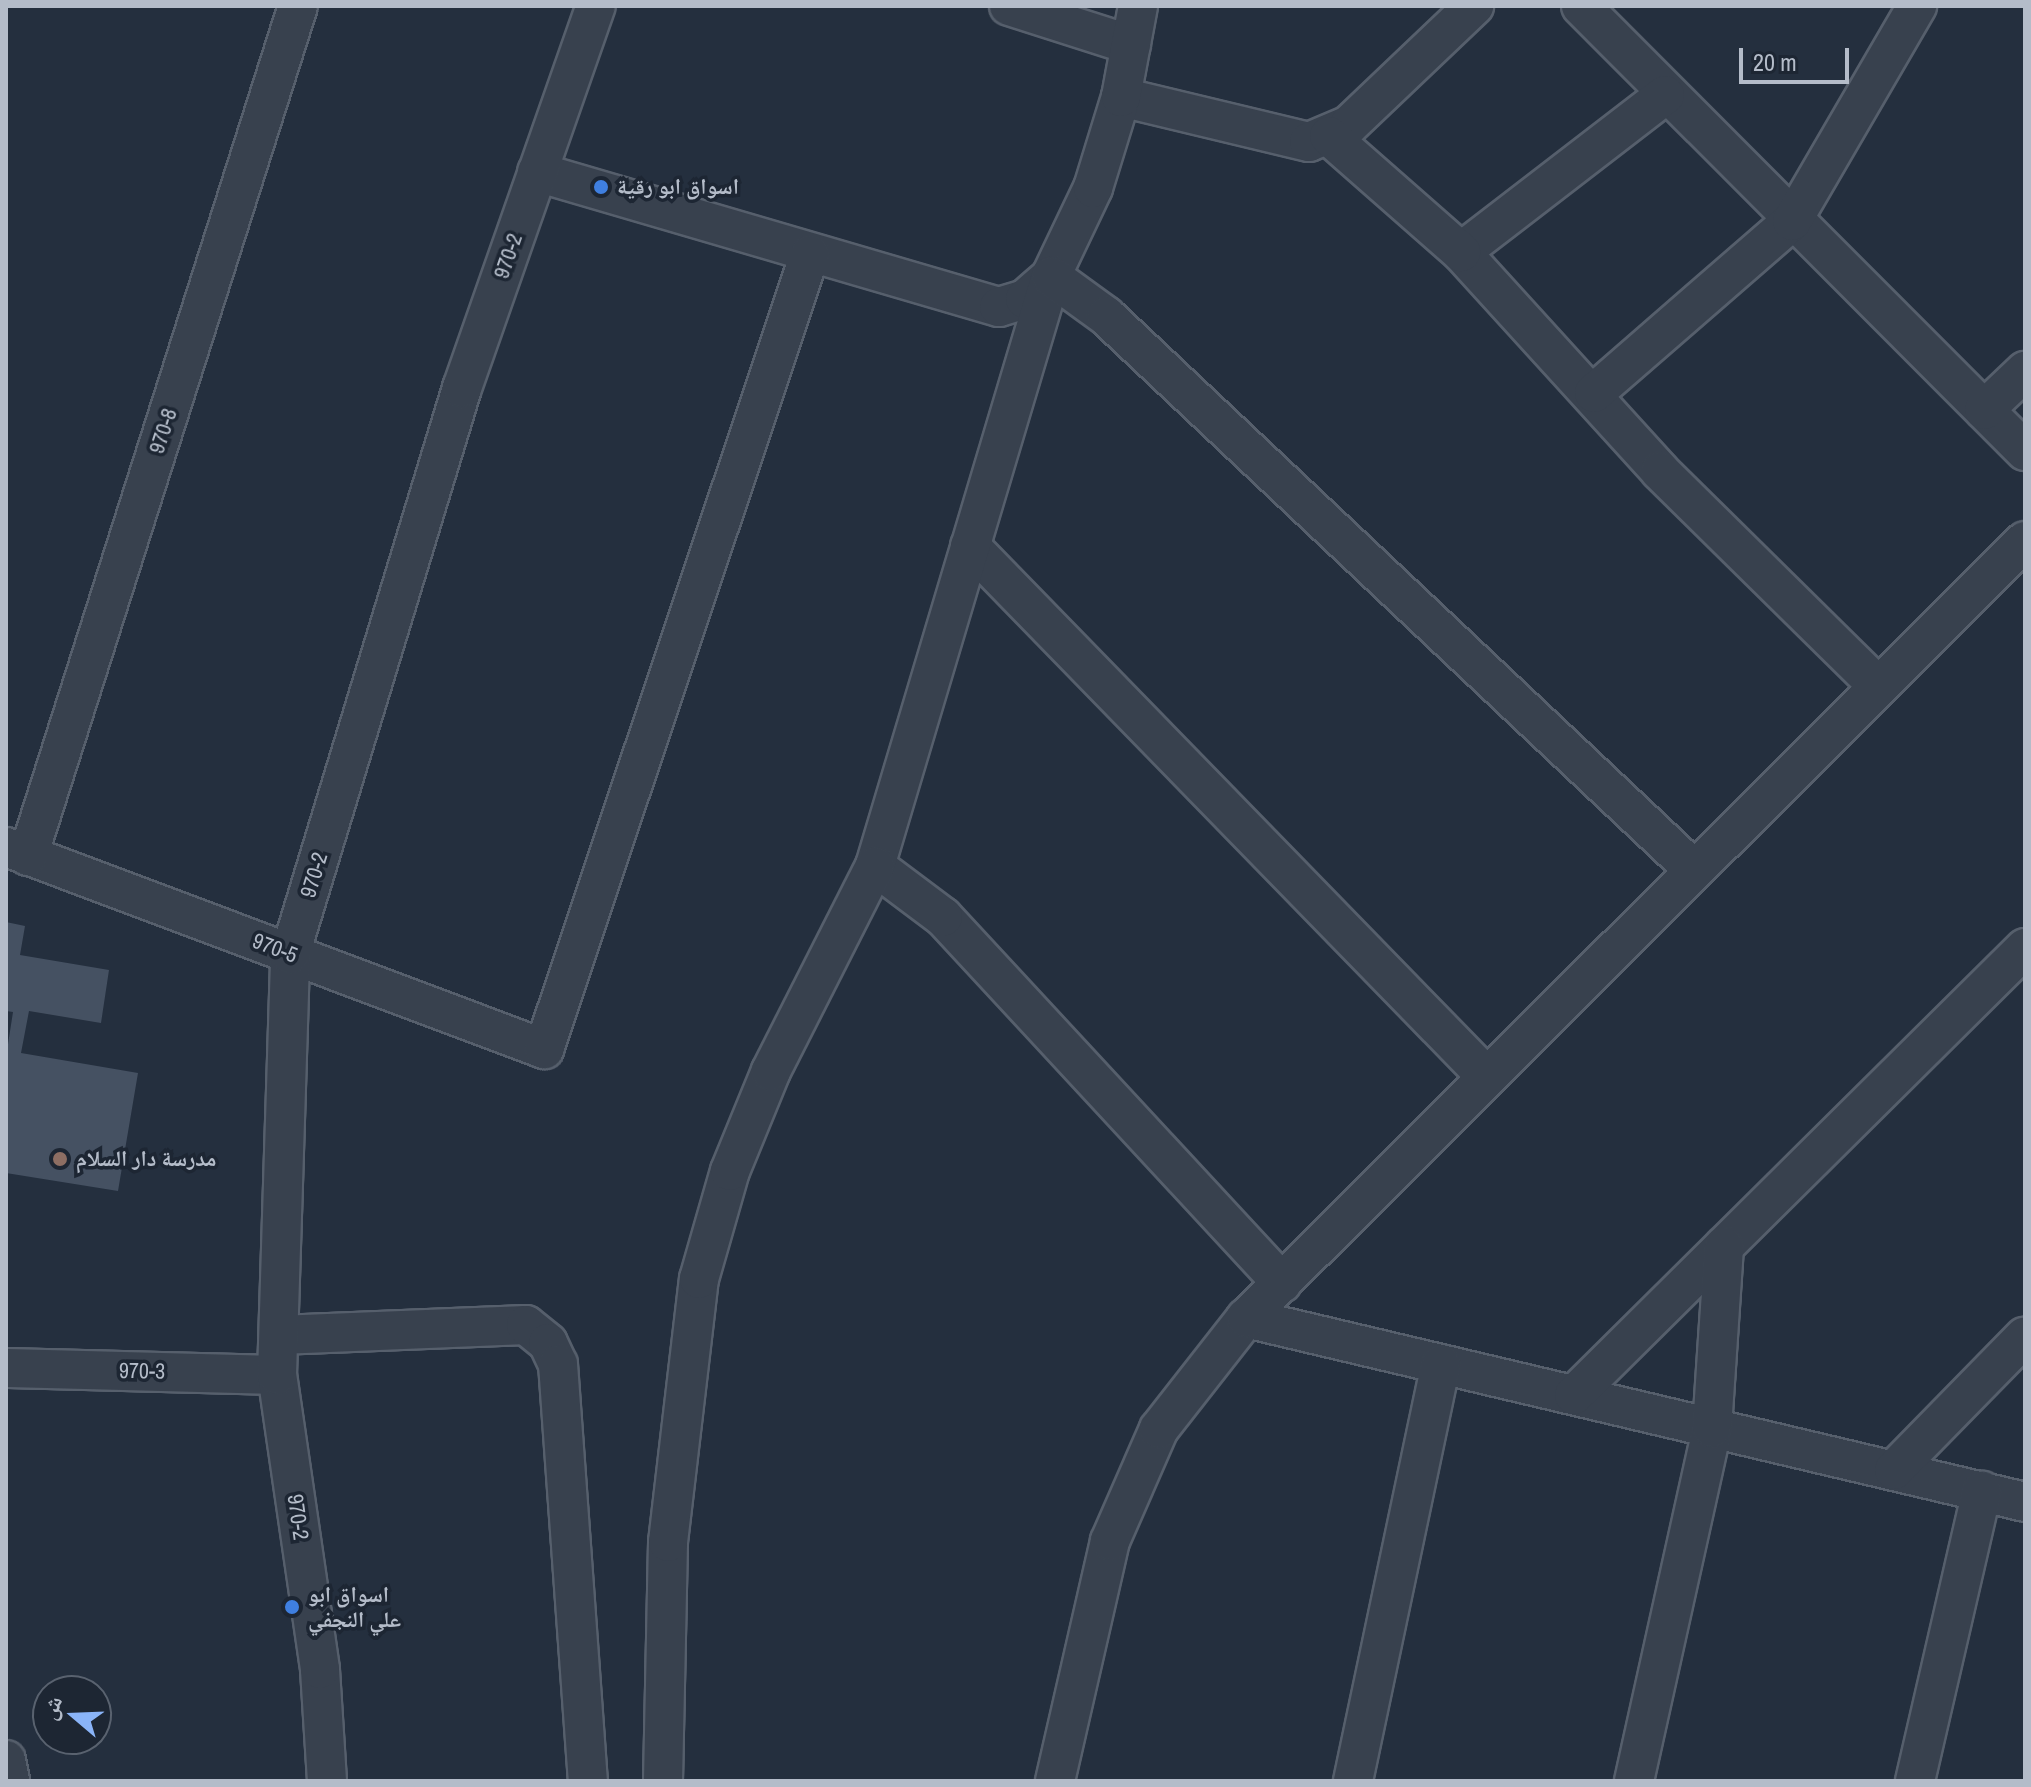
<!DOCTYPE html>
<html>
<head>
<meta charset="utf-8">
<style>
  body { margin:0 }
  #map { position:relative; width:2031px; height:1787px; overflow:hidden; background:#242f3e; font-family:"Archivo Narrow","Noto Naskh Arabic",sans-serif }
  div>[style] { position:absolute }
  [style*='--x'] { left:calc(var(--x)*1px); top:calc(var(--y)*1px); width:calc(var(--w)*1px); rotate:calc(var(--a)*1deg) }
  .building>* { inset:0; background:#455162 }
  .roads { filter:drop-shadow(2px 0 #565f6c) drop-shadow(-2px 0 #565f6c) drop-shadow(0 2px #565f6c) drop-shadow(0 -2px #565f6c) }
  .minor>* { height:38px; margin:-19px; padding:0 19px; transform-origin:19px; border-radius:19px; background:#38414e }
  .dots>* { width:22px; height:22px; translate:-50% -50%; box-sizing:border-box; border:4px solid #1d2633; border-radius:50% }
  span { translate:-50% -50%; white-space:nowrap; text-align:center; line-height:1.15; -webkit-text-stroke:7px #1d2633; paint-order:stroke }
  .poi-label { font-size:22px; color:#b4bcc9; font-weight:700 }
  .left { translate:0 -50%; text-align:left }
  .street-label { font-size:22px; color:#b4bcc9 }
  .frame { position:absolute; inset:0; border:8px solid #b4bcc9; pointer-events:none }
  .north { position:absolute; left:32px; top:1675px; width:80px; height:80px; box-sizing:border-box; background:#1d2633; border:2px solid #59626f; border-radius:50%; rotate:289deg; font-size:22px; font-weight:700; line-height:32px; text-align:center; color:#b4bcc9 }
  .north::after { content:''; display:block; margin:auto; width:28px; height:36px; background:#8ab4f8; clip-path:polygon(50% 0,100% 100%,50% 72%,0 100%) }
  .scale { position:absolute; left:1739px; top:48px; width:110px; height:36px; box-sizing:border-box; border:4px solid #b4bcc9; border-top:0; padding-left:10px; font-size:24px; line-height:28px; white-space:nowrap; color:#b4bcc9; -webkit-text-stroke:6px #1d2633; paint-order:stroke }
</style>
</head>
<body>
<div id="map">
  <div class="building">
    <div style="clip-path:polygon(6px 922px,25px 926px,20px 955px,109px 970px,101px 1023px,29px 1011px,21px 1053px,138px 1073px,118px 1191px,6px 1173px,6px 1057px,13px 1012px,6px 1011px)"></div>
  </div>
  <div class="roads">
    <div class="minor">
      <div style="--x:1009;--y:6;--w:128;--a:17.7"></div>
      <div style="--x:1581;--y:6;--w:629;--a:45.06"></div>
      <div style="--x:1665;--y:95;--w:257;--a:142.4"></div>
      <div style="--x:1461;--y:252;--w:296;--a:47.7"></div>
      <div style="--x:1660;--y:471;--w:306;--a:44.6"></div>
      <div style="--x:1121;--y:97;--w:193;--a:13.5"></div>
      <div style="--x:1309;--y:142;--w:43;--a:-23"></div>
      <div style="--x:1349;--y:125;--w:173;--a:-43.6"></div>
      <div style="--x:1329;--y:136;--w:176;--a:41.3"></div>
      <div style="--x:537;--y:172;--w:481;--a:16.3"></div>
      <div style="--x:999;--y:307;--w:27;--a:-17"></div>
      <div style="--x:1025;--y:299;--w:35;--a:-41"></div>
      <div style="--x:1051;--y:276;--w:98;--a:-64.5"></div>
      <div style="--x:1093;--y:188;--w:95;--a:-72.9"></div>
      <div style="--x:1121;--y:97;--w:93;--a:-79.4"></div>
      <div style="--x:1594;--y:393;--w:262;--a:-41"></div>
      <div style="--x:1792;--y:221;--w:249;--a:-59.8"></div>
      <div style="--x:1984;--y:410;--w:57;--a:-43.6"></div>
      <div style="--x:970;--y:546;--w:740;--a:45.77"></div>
      <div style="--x:6;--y:847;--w:575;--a:20.58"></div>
      <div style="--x:544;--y:1049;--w:838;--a:-71.5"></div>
      <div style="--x:28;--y:856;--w:892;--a:-72.38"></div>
      <div style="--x:1282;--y:1283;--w:499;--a:-132.8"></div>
      <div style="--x:943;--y:917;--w:85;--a:-143.1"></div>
      <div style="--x:875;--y:866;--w:616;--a:-73.39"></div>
      <div style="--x:1051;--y:276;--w:68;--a:36"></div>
      <div style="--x:1106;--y:316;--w:805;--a:43.29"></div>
      <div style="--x:1246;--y:1318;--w:800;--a:13.29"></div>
      <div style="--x:279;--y:1335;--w:247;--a:-2.3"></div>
      <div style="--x:526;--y:1325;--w:28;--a:39"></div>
      <div style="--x:548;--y:1343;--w:23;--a:65"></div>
      <div style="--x:558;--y:1364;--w:418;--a:85.9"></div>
      <div style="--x:6;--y:1368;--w:271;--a:1.5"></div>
      <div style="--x:1574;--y:1395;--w:635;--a:-44.74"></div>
      <div style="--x:1894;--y:1470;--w:187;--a:-45.6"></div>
      <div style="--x:6;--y:1760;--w:21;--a:79"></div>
      <div style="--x:327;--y:1781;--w:112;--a:-93.6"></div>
      <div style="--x:320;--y:1669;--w:297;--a:-98.3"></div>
      <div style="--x:277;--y:1375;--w:421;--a:-88.2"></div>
      <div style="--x:290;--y:954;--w:592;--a:-73.1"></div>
      <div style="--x:462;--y:388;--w:405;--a:-70.7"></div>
      <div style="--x:663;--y:1781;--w:239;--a:-88.8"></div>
      <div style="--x:668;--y:1542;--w:265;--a:-83.3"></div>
      <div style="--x:699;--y:1279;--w:112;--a:-74"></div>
      <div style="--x:730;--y:1171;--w:108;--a:-67.7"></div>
      <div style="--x:771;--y:1071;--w:230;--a:-63.1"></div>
      <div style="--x:1055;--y:1781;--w:246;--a:-77.1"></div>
      <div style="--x:1110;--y:1541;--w:122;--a:-66.4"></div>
      <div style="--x:1159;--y:1429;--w:141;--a:-51.9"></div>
      <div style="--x:1246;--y:1318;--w:1100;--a:-44.93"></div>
      <div style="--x:1353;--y:1781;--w:426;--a:-78.1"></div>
      <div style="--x:1634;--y:1781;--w:362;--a:-77.5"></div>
      <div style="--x:1712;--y:1428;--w:182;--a:-86.2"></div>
      <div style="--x:1915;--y:1781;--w:298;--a:-77"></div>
    </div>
  </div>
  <div class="dots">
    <div style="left:601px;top:187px;background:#3f7fe0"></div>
    <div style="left:60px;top:1159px;background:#8d6e63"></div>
    <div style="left:292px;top:1607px;background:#3f7fe0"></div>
  </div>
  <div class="poi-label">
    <span class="left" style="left:617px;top:187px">اسواق ابو رقية</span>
    <span class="left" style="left:76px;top:1159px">مدرسة دار السلام</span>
    <span class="left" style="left:308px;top:1607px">اسواق ابو<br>علي النجفي</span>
  </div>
  <div class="street-label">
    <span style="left:508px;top:256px;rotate:-71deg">970-2</span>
    <span style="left:163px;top:431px;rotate:-72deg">970-8</span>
    <span style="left:314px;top:875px;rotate:-73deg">970-2</span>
    <span style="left:275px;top:948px;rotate:21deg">970-5</span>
    <span style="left:142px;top:1371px;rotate:1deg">970-3</span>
    <span style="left:298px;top:1517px;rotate:82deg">970-2</span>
  </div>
  <div class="frame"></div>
  <div class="north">ش</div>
  <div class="scale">20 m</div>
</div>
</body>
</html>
